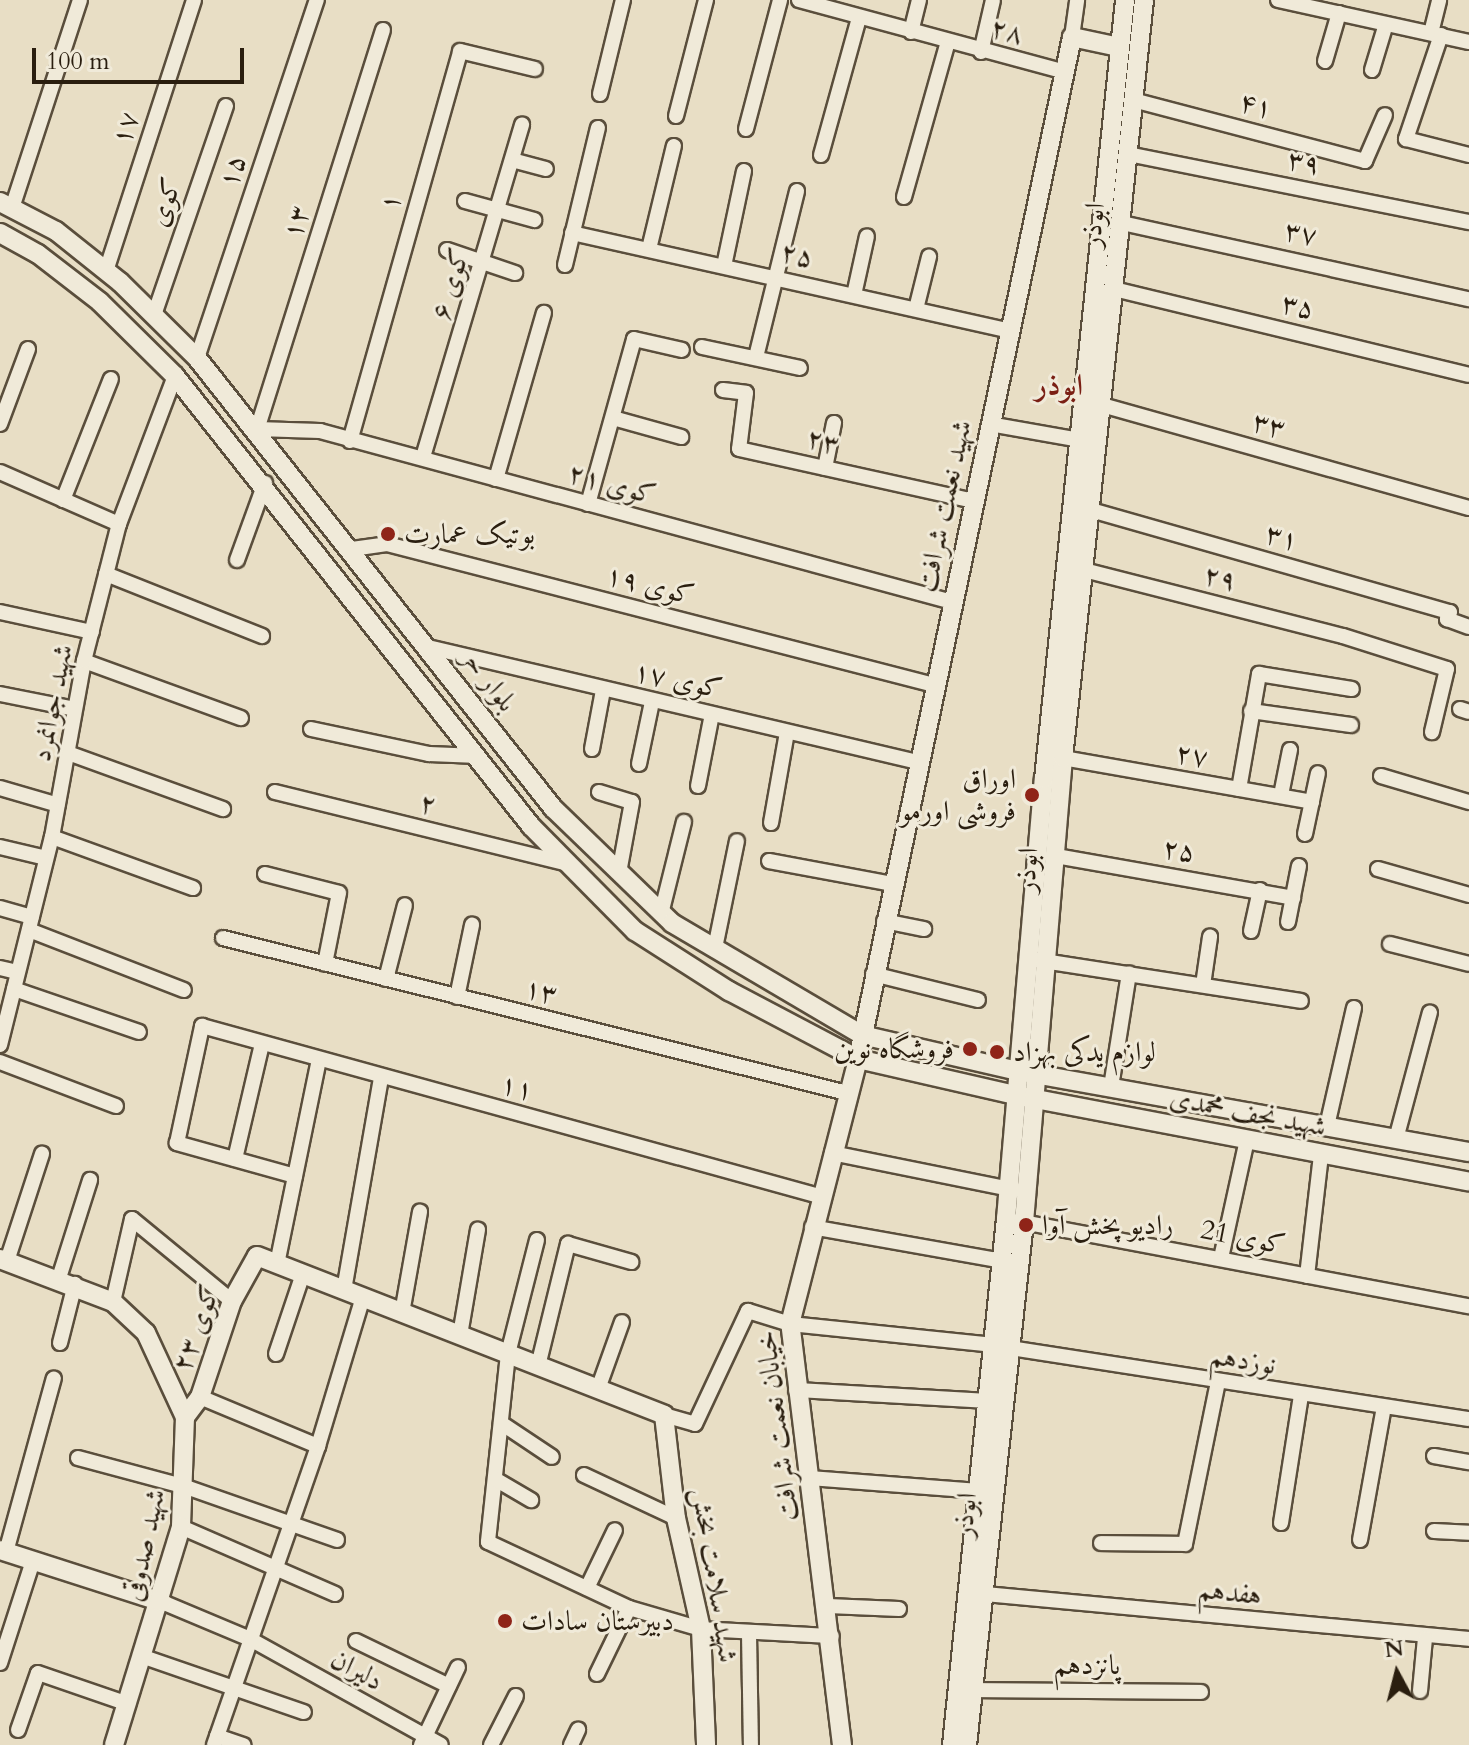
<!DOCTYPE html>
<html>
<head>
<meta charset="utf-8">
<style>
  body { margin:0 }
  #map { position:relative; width:1469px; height:1745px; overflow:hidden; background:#e8dec5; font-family:Cardo,Amiri,serif }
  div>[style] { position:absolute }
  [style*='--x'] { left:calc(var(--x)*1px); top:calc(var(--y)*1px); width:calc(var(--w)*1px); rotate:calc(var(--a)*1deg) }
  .roads { filter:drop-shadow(2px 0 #5a4e3c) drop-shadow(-2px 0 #5a4e3c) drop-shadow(0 2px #5a4e3c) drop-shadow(0 -2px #5a4e3c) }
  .street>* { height:14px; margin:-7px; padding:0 7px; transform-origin:7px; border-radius:7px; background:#f0ead9 }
  .secondary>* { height:18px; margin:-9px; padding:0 9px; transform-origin:9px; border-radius:9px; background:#f0ead9 }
  .dots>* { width:22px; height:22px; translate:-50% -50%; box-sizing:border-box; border:4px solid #f0ead9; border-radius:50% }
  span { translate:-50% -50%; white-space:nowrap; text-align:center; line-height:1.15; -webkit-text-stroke:6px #f0ead9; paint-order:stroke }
  .street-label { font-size:28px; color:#2a1e0f }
  .poi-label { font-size:28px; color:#2a1e0f }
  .left { translate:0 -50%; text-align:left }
  .right { translate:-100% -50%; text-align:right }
  .neighbourhood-label { font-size:30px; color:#7a1f14; font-weight:700 }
  .north { position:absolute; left:1357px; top:1633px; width:80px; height:80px; -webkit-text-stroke:6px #f0ead9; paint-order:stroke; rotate:353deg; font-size:22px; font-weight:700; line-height:32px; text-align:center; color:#2a1e0f }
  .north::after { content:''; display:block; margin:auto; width:28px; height:36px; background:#2a1e0f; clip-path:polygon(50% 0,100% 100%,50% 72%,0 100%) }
  .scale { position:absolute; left:32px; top:48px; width:212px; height:36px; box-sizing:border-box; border:4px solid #2a1e0f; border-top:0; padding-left:10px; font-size:24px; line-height:28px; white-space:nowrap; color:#2a1e0f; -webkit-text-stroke:6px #f0ead9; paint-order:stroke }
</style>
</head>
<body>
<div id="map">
  <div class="roads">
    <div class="street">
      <div style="--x:799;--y:0;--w:276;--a:15.1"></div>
      <div style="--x:1278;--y:0;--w:196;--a:12.4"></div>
      <div style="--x:383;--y:30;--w:418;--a:107.5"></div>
      <div style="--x:257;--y:429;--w:63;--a:1.8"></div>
      <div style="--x:320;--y:431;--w:655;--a:15.14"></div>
      <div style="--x:911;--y:32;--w:33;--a:-76"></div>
      <div style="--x:1431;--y:33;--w:34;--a:-76"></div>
      <div style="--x:1441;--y:35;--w:110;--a:108.6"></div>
      <div style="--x:1406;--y:139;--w:65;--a:14.3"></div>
      <div style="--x:1072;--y:37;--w:37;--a:-82"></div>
      <div style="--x:981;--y:52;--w:53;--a:-77"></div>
      <div style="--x:1325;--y:61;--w:50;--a:-73.7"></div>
      <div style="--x:1372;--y:70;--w:48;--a:-73.1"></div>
      <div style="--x:600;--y:94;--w:97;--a:-76.3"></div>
      <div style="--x:1133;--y:100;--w:240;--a:14.7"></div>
      <div style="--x:1365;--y:161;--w:50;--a:-66.5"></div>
      <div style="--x:676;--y:116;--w:120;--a:-75.5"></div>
      <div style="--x:746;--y:129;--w:133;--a:-75.2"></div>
      <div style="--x:1128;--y:154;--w:348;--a:11.3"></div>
      <div style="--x:821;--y:155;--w:142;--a:-74.5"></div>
      <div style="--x:512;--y:160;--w:35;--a:15"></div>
      <div style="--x:904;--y:197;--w:162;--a:-74.2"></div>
      <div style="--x:465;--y:201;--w:72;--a:15.4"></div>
      <div style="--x:12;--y:208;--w:219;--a:-71.9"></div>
      <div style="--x:1122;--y:223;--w:355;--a:12.4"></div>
      <div style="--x:572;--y:233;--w:449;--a:12.6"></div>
      <div style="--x:649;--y:249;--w:106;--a:-76.4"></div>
      <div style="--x:447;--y:250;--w:72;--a:18.7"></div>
      <div style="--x:565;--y:265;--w:141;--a:-76.5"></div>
      <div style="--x:724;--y:266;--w:97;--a:-78.1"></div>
      <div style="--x:106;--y:271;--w:285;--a:-72"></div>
      <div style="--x:1114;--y:289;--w:365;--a:13.6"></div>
      <div style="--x:854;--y:295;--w:60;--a:-77.6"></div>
      <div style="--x:916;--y:309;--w:54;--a:-76"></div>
      <div style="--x:154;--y:315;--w:221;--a:-71"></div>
      <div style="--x:702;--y:347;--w:100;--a:12.1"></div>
      <div style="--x:756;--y:357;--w:171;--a:-76.1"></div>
      <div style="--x:197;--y:358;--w:378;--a:-71.5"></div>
      <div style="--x:723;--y:390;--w:23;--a:7"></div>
      <div style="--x:746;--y:393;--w:56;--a:97.1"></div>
      <div style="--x:739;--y:449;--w:240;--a:12.5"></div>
      <div style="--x:1102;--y:405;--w:381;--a:15.7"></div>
      <div style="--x:613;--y:418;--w:71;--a:15.6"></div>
      <div style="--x:0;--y:424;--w:80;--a:-69.5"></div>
      <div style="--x:990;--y:424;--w:91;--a:10.1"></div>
      <div style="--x:350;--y:441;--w:405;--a:-74.2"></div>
      <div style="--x:460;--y:51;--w:77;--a:13.5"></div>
      <div style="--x:423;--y:457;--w:347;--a:-73.4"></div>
      <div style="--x:825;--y:468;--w:46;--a:-78.7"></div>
      <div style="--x:0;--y:472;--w:130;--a:23.6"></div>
      <div style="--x:496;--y:479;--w:173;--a:-73.9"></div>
      <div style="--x:63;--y:500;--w:130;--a:-68.4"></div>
      <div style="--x:588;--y:504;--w:171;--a:-74.4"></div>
      <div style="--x:634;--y:339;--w:49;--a:12.9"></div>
      <div style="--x:1091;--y:510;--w:373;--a:15.9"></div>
      <div style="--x:1450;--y:612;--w:8;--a:113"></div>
      <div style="--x:1447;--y:619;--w:23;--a:20"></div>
      <div style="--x:352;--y:549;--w:35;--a:-8"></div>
      <div style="--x:387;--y:544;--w:565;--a:14.45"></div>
      <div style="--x:237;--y:560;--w:82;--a:-70"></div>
      <div style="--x:1084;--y:570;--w:267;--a:14.3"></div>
      <div style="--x:1343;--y:636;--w:109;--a:17.6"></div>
      <div style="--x:1447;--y:669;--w:65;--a:103.4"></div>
      <div style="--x:106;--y:574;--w:168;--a:21.7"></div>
      <div style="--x:0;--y:612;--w:94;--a:12.3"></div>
      <div style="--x:428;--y:647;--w:503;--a:13.21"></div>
      <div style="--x:84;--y:661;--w:167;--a:20"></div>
      <div style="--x:0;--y:694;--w:76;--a:11.3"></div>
      <div style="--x:1460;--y:709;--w:9;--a:18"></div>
      <div style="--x:1251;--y:711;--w:101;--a:8"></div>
      <div style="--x:311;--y:729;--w:121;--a:12"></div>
      <div style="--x:429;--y:754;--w:49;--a:2.3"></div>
      <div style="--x:592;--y:749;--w:60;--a:-79.4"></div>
      <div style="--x:68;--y:753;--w:165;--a:19.9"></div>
      <div style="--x:1063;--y:758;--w:253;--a:10"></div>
      <div style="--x:639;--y:764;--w:63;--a:-78.2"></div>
      <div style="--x:1381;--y:776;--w:92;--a:16.5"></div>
      <div style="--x:698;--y:786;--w:73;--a:-79"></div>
      <div style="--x:0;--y:788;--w:60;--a:16.3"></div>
      <div style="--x:1239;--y:789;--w:117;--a:-80.1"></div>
      <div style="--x:1259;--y:674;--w:94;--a:9.2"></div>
      <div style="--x:275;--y:792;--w:303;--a:13.8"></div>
      <div style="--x:599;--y:792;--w:34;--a:17"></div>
      <div style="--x:632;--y:802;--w:72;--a:100.4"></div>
      <div style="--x:1281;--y:795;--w:46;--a:-78.7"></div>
      <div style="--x:771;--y:823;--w:92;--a:-80"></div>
      <div style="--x:1305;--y:834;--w:62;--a:-78"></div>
      <div style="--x:52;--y:837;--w:150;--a:19.9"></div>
      <div style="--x:0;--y:847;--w:47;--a:13.4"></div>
      <div style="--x:1056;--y:856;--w:241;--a:10"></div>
      <div style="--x:769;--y:861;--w:125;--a:10.6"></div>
      <div style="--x:1378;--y:869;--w:95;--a:15.9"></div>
      <div style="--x:265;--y:874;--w:76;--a:14.4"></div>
      <div style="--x:339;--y:893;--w:72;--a:101.2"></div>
      <div style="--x:0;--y:908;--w:33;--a:16"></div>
      <div style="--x:661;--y:914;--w:95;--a:-76"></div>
      <div style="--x:884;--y:921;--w:41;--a:11.3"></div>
      <div style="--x:1288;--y:922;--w:57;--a:-78.9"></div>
      <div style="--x:29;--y:930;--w:166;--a:21.2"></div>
      <div style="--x:1251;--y:931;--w:42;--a:-77.6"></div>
      <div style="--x:223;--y:938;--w:643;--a:13.95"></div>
      <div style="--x:1390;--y:944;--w:81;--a:14.2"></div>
      <div style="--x:715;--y:948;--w:109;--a:-78.4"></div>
      <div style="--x:1037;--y:960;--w:267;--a:8.8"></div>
      <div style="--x:0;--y:968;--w:17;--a:13"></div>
      <div style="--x:873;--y:974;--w:108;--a:13.9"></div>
      <div style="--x:386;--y:979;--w:76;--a:-75.6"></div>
      <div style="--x:1203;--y:985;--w:49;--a:-81.7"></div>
      <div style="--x:14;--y:989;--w:132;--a:19"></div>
      <div style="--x:457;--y:997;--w:74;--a:-78.2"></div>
      <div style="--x:0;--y:1045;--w:214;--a:-76"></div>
      <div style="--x:52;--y:837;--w:179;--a:-79.7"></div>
      <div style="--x:84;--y:661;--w:141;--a:-75.7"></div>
      <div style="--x:119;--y:524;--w:158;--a:-69.3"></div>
      <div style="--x:0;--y:1062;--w:124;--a:20.8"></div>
      <div style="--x:1111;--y:1087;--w:115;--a:-81"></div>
      <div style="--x:1327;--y:1126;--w:121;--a:-77.1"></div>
      <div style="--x:1396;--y:1139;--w:131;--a:-75"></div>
      <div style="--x:832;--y:1153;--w:188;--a:11.4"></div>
      <div style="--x:235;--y:1159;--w:118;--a:-76.8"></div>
      <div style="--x:295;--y:1176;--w:123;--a:-164.4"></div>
      <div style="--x:177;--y:1143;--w:120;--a:-77.9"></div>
      <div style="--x:202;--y:1026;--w:640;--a:15.4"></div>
      <div style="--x:1017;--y:1221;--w:460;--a:10.7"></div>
      <div style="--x:812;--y:1227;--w:199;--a:10.1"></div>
      <div style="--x:537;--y:1240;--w:118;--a:104.3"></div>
      <div style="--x:508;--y:1354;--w:189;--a:96.1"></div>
      <div style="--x:488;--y:1542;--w:156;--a:25.1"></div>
      <div style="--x:629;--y:1608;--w:75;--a:16.3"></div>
      <div style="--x:701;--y:1629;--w:131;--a:3.1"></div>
      <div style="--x:1221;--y:1258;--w:121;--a:-77.6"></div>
      <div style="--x:7;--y:1261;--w:113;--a:-71.9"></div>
      <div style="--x:277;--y:1264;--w:208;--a:-78.4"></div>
      <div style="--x:1307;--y:1276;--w:122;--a:-83.4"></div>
      <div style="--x:59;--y:1278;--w:103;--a:-72.4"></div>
      <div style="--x:344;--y:1290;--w:216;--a:-80.1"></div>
      <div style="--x:113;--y:1302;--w:85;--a:-77.1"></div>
      <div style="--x:132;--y:1219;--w:129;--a:39.4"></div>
      <div style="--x:402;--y:1313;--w:103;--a:-79.9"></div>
      <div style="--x:460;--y:1335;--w:107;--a:-80.3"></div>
      <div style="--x:60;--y:1343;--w:61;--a:-75.7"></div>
      <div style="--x:1010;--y:1348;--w:464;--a:8.8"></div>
      <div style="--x:276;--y:1354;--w:84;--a:-71.4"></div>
      <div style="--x:538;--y:1366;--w:126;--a:-76.2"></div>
      <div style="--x:568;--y:1244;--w:66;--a:15.9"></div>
      <div style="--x:598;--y:1389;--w:71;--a:-70.3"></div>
      <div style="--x:796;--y:1390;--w:190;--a:3.3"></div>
      <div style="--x:200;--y:1397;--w:128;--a:22.6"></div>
      <div style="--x:664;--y:1415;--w:32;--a:16"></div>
      <div style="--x:695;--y:1424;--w:125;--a:-64.9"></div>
      <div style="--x:748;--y:1311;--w:44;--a:17.2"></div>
      <div style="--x:790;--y:1324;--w:203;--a:5.9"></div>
      <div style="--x:501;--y:1423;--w:61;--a:33.7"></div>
      <div style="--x:1434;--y:1456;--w:36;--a:10"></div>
      <div style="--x:78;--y:1458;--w:112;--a:15"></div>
      <div style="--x:186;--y:1487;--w:160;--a:19.3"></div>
      <div style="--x:584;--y:1475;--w:102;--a:25.1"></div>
      <div style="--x:810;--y:1478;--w:169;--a:4.4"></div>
      <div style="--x:495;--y:1479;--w:42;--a:30.3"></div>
      <div style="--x:1281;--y:1523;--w:129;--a:-81.1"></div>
      <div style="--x:181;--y:1527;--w:168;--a:23.5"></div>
      <div style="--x:1434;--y:1531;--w:35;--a:3"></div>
      <div style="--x:1360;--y:1540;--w:135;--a:-79.8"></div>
      <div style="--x:1101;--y:1543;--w:84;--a:0.7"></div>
      <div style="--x:1185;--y:1544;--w:165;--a:-78.5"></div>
      <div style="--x:6;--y:1552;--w:180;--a:-74.6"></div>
      <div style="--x:587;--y:1588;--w:64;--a:-64.2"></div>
      <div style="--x:985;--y:1594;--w:486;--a:5.3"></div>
      <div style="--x:162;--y:1602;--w:95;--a:22.8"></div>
      <div style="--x:250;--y:1639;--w:218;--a:29"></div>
      <div style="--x:828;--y:1606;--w:71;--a:2.4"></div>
      <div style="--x:749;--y:1634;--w:111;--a:89"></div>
      <div style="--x:356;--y:1641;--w:103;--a:25.8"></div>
      <div style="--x:144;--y:1657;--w:169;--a:19"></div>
      <div style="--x:0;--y:1663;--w:107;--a:-72.1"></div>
      <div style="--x:597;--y:1674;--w:73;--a:-64.1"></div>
      <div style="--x:973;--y:1690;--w:228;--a:0.5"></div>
      <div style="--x:1420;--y:1691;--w:53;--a:-84.6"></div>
      <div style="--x:18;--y:1730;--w:60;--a:-70.7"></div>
      <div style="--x:38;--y:1673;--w:95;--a:19"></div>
      <div style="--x:217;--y:1736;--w:28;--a:19"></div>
      <div style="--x:214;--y:1745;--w:317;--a:-70.8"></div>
      <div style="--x:318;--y:1446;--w:156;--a:-73.2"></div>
      <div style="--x:421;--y:1745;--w:86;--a:-64.6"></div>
      <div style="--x:491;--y:1745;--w:55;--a:-63"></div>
      <div style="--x:571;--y:1745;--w:17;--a:-65"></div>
    </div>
    <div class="secondary">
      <div style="--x:0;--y:202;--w:63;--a:27.4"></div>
      <div style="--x:56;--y:231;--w:82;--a:38.6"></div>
      <div style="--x:120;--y:282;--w:108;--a:44.6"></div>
      <div style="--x:197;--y:358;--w:574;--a:51.65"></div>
      <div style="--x:553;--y:808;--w:165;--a:44"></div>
      <div style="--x:672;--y:923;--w:221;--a:30.5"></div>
      <div style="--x:862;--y:1035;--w:160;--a:13"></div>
      <div style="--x:1018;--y:1071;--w:458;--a:10.2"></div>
      <div style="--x:0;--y:233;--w:43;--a:28.9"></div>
      <div style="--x:38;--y:254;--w:78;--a:37.7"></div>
      <div style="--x:100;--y:302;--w:105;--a:44.6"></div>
      <div style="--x:175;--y:376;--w:574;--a:51.65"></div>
      <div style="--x:531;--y:826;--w:148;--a:45.3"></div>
      <div style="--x:635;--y:931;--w:112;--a:32.6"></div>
      <div style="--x:729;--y:991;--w:146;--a:27.8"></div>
      <div style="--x:858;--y:1059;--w:161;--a:12.9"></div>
      <div style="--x:1015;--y:1095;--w:462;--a:10.8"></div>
      <div style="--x:0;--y:1259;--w:121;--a:20.8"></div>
      <div style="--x:113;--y:1302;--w:45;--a:43.2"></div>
      <div style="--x:146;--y:1333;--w:93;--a:65.1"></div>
      <div style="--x:185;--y:1417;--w:110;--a:92.1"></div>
      <div style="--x:181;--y:1527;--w:228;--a:107.1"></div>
      <div style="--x:185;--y:1417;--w:25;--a:-53"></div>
      <div style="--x:200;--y:1397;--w:101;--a:-71.6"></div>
      <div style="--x:232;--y:1301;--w:51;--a:-60.9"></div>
      <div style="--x:257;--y:1256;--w:437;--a:21.3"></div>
      <div style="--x:664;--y:1415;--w:104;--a:83.4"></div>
      <div style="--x:676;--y:1518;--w:114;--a:77.3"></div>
      <div style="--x:701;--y:1629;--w:116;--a:87.5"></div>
      <div style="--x:0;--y:1550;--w:170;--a:17.8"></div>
      <div style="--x:842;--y:1745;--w:424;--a:-97"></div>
      <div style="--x:790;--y:1324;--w:274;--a:-75.6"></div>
      <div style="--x:858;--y:1059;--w:1044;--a:-78.17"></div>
      <div style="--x:1072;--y:37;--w:48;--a:12"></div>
      <div style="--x:952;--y:1745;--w:529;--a:-84.14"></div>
      <div style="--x:1006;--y:1219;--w:442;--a:-85.1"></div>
      <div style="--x:1044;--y:779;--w:783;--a:-84.06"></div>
      <div style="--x:967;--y:1745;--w:526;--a:-83.78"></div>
      <div style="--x:1024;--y:1222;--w:466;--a:-85.2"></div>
      <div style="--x:1063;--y:758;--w:762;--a:-83.9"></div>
    </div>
  </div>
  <div class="dots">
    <div style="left:388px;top:534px;background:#8f2418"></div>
    <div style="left:1032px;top:795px;background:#8f2418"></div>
    <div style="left:970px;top:1049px;background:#8f2418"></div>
    <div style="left:997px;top:1052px;background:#8f2418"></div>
    <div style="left:1026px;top:1225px;background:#8f2418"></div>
    <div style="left:505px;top:1621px;background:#8f2418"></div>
  </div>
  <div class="street-label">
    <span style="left:1007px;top:31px;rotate:14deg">۲۸</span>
    <span style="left:1256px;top:105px;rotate:15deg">۴۱</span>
    <span style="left:125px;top:128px;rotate:-72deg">۱۷</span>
    <span style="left:1304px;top:162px;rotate:11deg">۳۹</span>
    <span style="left:232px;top:171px;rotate:-72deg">۱۵</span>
    <span style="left:165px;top:202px;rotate:-71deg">کوی</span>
    <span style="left:390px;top:202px;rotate:-74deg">۱</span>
    <span style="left:296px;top:222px;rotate:-72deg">۱۳</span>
    <span style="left:1093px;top:225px;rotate:-84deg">ابوذر</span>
    <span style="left:1301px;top:233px;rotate:11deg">۳۷</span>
    <span style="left:797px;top:255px;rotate:13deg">۲۵</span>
    <span style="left:450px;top:284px;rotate:-73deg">کوی ۶</span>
    <span style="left:1298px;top:306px;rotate:13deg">۳۵</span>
    <span style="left:1269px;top:425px;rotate:16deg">۳۳</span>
    <span style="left:823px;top:441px;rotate:13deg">۲۳</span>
    <span style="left:612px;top:484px;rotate:15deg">کوی ۲۱</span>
    <span style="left:944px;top:506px;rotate:-78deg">شهید نعمت شرافت</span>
    <span style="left:1282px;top:537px;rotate:16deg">۳۱</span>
    <span style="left:1220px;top:578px;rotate:14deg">۲۹</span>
    <span style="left:650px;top:585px;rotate:14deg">کوی ۱۹</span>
    <span style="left:489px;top:680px;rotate:52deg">بلوار حر</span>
    <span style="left:678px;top:680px;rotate:12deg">کوی ۱۷</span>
    <span style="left:52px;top:703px;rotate:-79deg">شهید جوانمرد</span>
    <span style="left:1192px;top:755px;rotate:10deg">۲۷</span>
    <span style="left:428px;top:804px;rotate:14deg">۲</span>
    <span style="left:1179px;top:850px;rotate:9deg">۲۵</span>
    <span style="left:1027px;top:870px;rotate:-86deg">ابوذر</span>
    <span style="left:541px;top:991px;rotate:14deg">۱۳</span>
    <span style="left:517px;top:1087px;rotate:15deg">۱۱</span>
    <span style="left:1248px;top:1112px;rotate:11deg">شهید نجف محمدی</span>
    <span style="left:1243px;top:1237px;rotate:11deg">کوی 21</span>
    <span style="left:196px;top:1328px;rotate:-70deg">کوی ۲۳</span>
    <span style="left:1243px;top:1360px;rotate:9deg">نوزدهم</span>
    <span style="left:777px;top:1426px;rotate:-97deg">خیابان نعمت شرافت</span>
    <span style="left:965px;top:1515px;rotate:-84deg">ابوذر</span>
    <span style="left:144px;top:1545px;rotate:-78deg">شهید صدوقی</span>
    <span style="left:715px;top:1575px;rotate:81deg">شهید سلامت بخش</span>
    <span style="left:1230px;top:1592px;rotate:6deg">هفدهم</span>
    <span style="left:1087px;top:1665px">پانزدهم</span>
    <span style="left:357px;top:1670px;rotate:29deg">دلیران</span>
  </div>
  <div class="poi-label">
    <span class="left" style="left:404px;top:534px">بوتیک عمارت</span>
    <span class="right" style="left:1016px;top:795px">اوراق<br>فروشی اورمو</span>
    <span class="right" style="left:954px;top:1049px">فروشگاه نوین</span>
    <span class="left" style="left:1013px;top:1052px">لوازم یدکی بهزاد</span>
    <span class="left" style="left:1042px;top:1225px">رادیو پخش آوا</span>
    <span class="left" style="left:521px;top:1621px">دبیرستان سادات</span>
  </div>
  <div class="neighbourhood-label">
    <span style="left:1059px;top:386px">ابوذر</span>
  </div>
  <div class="north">N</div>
  <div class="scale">100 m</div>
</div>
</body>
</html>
